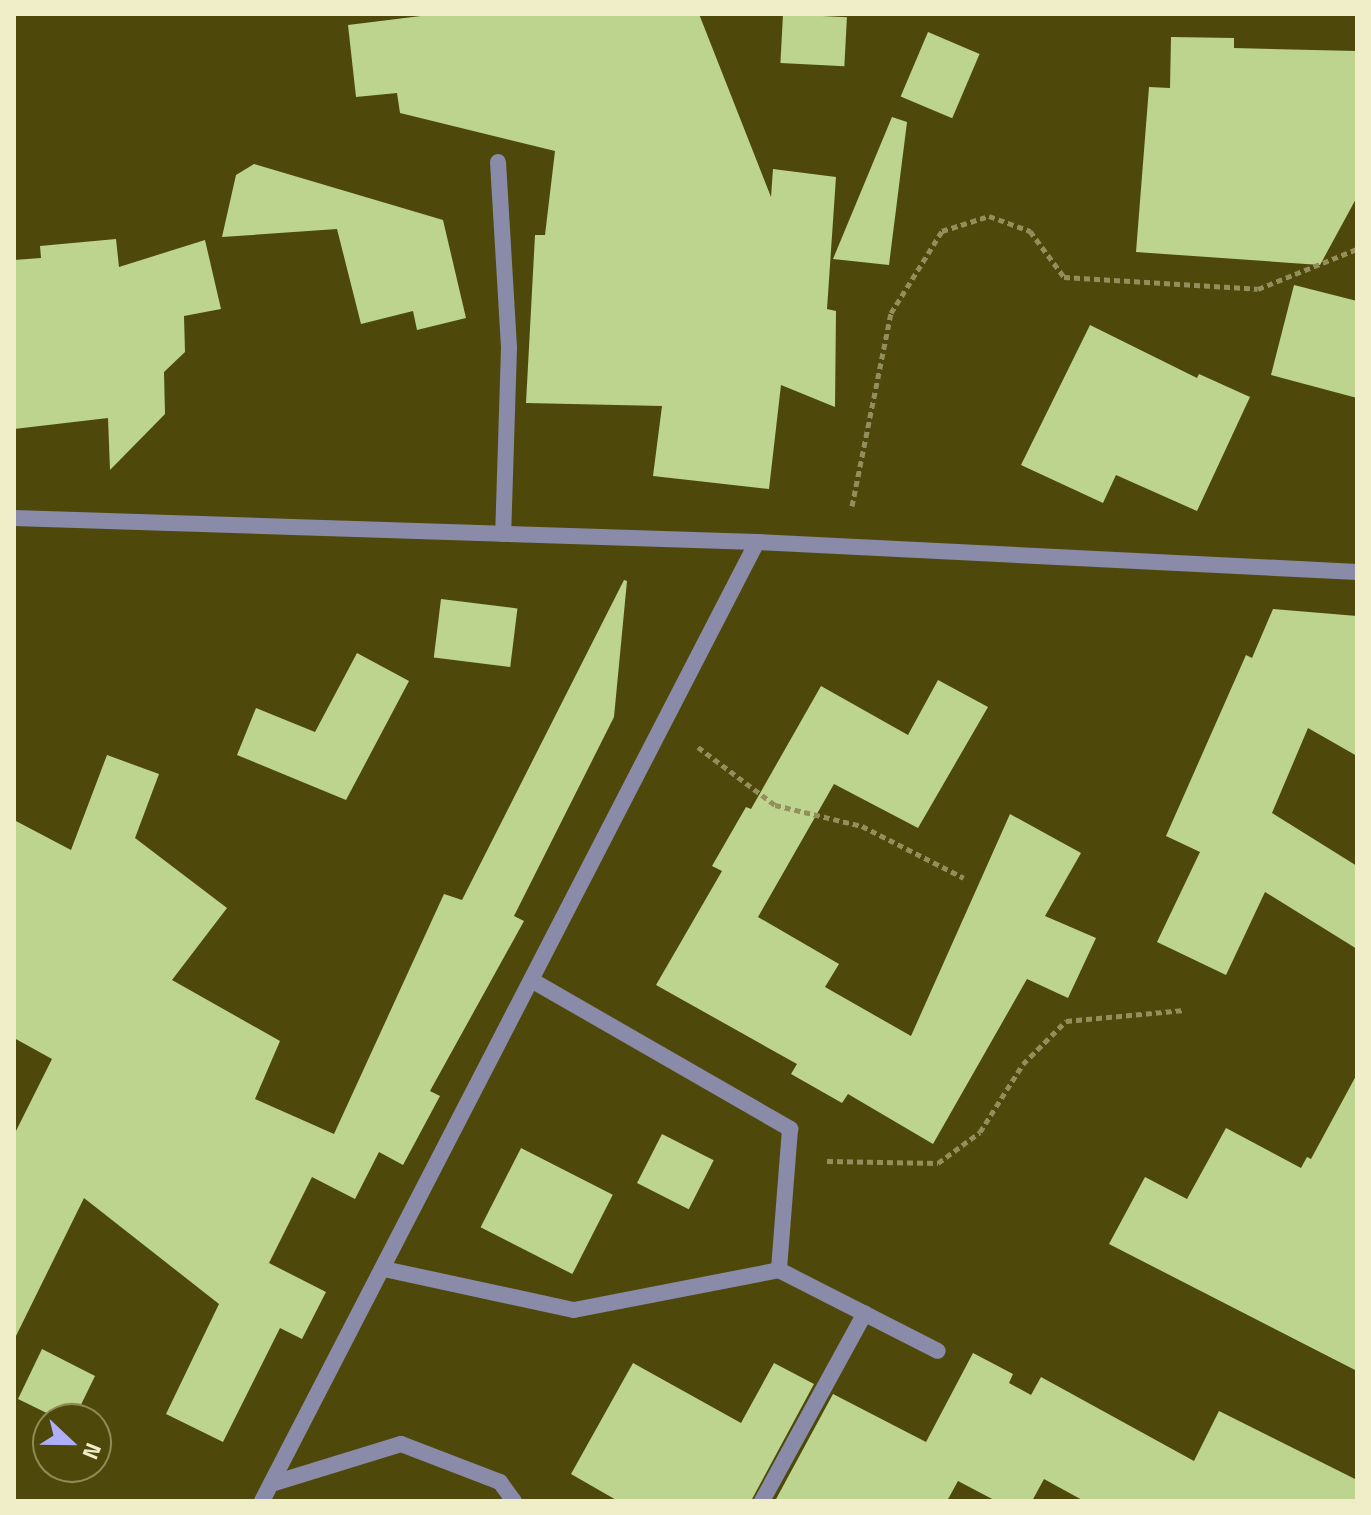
<!DOCTYPE html>
<html>
<head>
<meta charset="utf-8">
<style>
  body { margin:0 }
  #map { position:relative; width:1371px; height:1515px; overflow:hidden; background:#4e490b; font-family:"Titillium Web",sans-serif }
  div>[style] { position:absolute }
  [style*='--x'] { left:calc(var(--x)*1px); top:calc(var(--y)*1px); width:calc(var(--w)*1px); rotate:calc(var(--a)*1deg) }
  .building>* { inset:0; background:#bcd48e; transform-origin:0 0 }
  .path>* { height:5px; margin-top:-2.5px; transform-origin:0; background:repeating-linear-gradient(90deg,#938f5c 0 6px,transparent 0 10px) }
  .service>* { height:16px; margin:-8px; padding:0 8px; transform-origin:8px; border-radius:8px; background:#8a8ba8 }
  .minor>* { height:16px; margin:-8px; padding:0 8px; transform-origin:8px; border-radius:8px; background:#8a8ba8 }
  span { translate:-50% -50%; white-space:nowrap; text-align:center; line-height:1.15; -webkit-text-stroke:8px #4e490b; paint-order:stroke }
  .frame { position:absolute; inset:0; border:16px solid #f0eec9; pointer-events:none }
  .north { position:absolute; left:32px; top:1403px; width:80px; height:80px; box-sizing:border-box; background:#4e490b; border:2px solid #8f8b57; border-radius:50%; rotate:112deg; font-size:22px; font-weight:700; line-height:32px; text-align:center; color:#f0eec9 }
  .north::after { content:''; display:block; margin:auto; width:28px; height:36px; background:#afaefa; clip-path:polygon(50% 0,100% 100%,50% 72%,0 100%) }
</style>
</head>
<body>
<div id="map">
  <div class="building">
    <div style="clip-path:polygon(437px 14px,699px 14px,771px 197px,773px 169px,836px 177px,827px 309px,836px 311px,835px 407px,781px 385px,769px 489px,653px 476px,662px 406px,526px 403px,535px 235px,545px 235px,555px 151px,400px 113px,397px 93px,356px 97px,348px 25px)"></div>
    <div style="left:783px;top:14px;width:64px;height:49px;rotate:3deg"></div>
    <div style="left:928px;top:32px;width:56px;height:70px;rotate:23deg"></div>
    <div style="clip-path:polygon(1171px 37px,1234px 38px,1234px 48px,1357px 51px,1357px 197px,1320px 265px,1136px 252px,1149px 87px,1170px 88px)"></div>
    <div style="clip-path:polygon(892px 117px,907px 122px,889px 265px,833px 259px)"></div>
    <div style="clip-path:polygon(254px 164px,443px 220px,466px 318px,417px 330px,413px 311px,361px 324px,337px 229px,222px 237px,236px 175px)"></div>
    <div style="clip-path:polygon(116px 239px,119px 267px,205px 240px,221px 309px,184px 316px,185px 352px,164px 372px,165px 414px,110px 470px,108px 418px,14px 429px,14px 260px,41px 258px,40px 246px)"></div>
    <div style="clip-path:polygon(1294px 285px,1357px 301px,1357px 398px,1271px 375px)"></div>
    <div style="clip-path:polygon(1090px 325px,1197px 378px,1199px 374px,1250px 397px,1197px 511px,1116px 475px,1103px 503px,1021px 465px)"></div>
    <div style="clip-path:polygon(624px 580px,627px 581px,614px 717px,514px 916px,524px 921px,430px 1091px,440px 1096px,403px 1165px,379px 1152px,355px 1199px,312px 1177px,269px 1263px,326px 1292px,302px 1339px,280px 1328px,223px 1442px,166px 1414px,219px 1304px,84px 1198px,14px 1340px,14px 1135px,52px 1059px,14px 1038px,14px 820px,71px 850px,107px 755px,159px 774px,135px 838px,227px 908px,172px 980px,280px 1041px,255px 1099px,334px 1134px,444px 894px,462px 900px)"></div>
    <div style="left:441px;top:599px;width:77px;height:59px;rotate:7deg"></div>
    <div style="clip-path:polygon(1273px 609px,1357px 616px,1357px 756px,1308px 728px,1272px 813px,1357px 866px,1357px 949px,1265px 892px,1226px 975px,1157px 942px,1200px 852px,1166px 836px,1246px 655px,1252px 658px)"></div>
    <div style="clip-path:polygon(357px 653px,409px 681px,346px 800px,237px 755px,256px 708px,315px 732px)"></div>
    <div style="clip-path:polygon(938px 680px,988px 707px,918px 828px,834px 784px,758px 917px,839px 964px,825px 987px,911px 1036px,1010px 814px,1081px 853px,1045px 916px,1096px 938px,1068px 998px,1027px 979px,933px 1144px,848px 1094px,842px 1103px,791px 1074px,797px 1064px,656px 985px,722px 871px,712px 866px,746px 807px,751px 809px,821px 686px,908px 735px)"></div>
    <div style="clip-path:polygon(1357px 1074px,1357px 1371px,1109px 1244px,1145px 1177px,1187px 1199px,1226px 1128px,1301px 1168px,1307px 1157px,1311px 1159px)"></div>
    <div style="left:662px;top:1134px;width:58px;height:55px;rotate:27deg"></div>
    <div style="left:521px;top:1148px;width:103px;height:89px;rotate:27deg"></div>
    <div style="clip-path:polygon(42px 1349px,95px 1376px,74px 1419px,59px 1419px,18px 1399px)"></div>
    <div style="clip-path:polygon(973px 1353px,1013px 1374px,1009px 1383px,1031px 1395px,1041px 1377px,1194px 1461px,1219px 1411px,1357px 1480px,1357px 1501px,1084px 1501px,1044px 1479px,1032px 1501px,996px 1501px,958px 1481px,947px 1501px,775px 1501px,833px 1394px,926px 1442px)"></div>
    <div style="clip-path:polygon(633px 1363px,741px 1423px,774px 1363px,814px 1384px,751px 1501px,618px 1501px,571px 1474px)"></div>
  </div>
  <div class="path">
    <div style="--x:852;--y:506;--w:197;--a:-78.6"></div>
    <div style="--x:891;--y:313;--w:97;--a:-58.1"></div>
    <div style="--x:942;--y:231;--w:49;--a:-17.7"></div>
    <div style="--x:989;--y:216;--w:44;--a:20.1"></div>
    <div style="--x:1030;--y:231;--w:57;--a:53.5"></div>
    <div style="--x:1064;--y:277;--w:194;--a:3.5"></div>
    <div style="--x:1258;--y:289;--w:107;--a:-22"></div>
    <div style="--x:698;--y:747;--w:96;--a:37"></div>
    <div style="--x:775;--y:805;--w:89;--a:13.6"></div>
    <div style="--x:862;--y:826;--w:114;--a:27"></div>
    <div style="--x:827;--y:1161;--w:111;--a:1"></div>
    <div style="--x:938;--y:1163;--w:52;--a:-36.4"></div>
    <div style="--x:980;--y:1132;--w:80;--a:-57.7"></div>
    <div style="--x:1023;--y:1064;--w:61;--a:-45"></div>
    <div style="--x:1066;--y:1021;--w:119;--a:-5.3"></div>
  </div>
  <div class="service">
    <div style="--x:271;--y:1484;--w:136;--a:-17.1"></div>
    <div style="--x:401;--y:1444;--w:106;--a:21"></div>
    <div style="--x:500;--y:1482;--w:24;--a:54"></div>
    <div style="--x:762;--y:1501;--w:214;--a:-61.3"></div>
  </div>
  <div class="minor">
    <div style="--x:498;--y:162;--w:186;--a:86.6"></div>
    <div style="--x:509;--y:348;--w:186;--a:91.8"></div>
    <div style="--x:14;--y:518;--w:743;--a:1.85"></div>
    <div style="--x:757;--y:542;--w:601;--a:2.86"></div>
    <div style="--x:533;--y:981;--w:297;--a:29.9"></div>
    <div style="--x:790;--y:1129;--w:141;--a:94.5"></div>
    <div style="--x:384;--y:1269;--w:194;--a:12.2"></div>
    <div style="--x:574;--y:1310;--w:209;--a:-11"></div>
    <div style="--x:779;--y:1270;--w:178;--a:27"></div>
    <div style="--x:262;--y:1501;--w:1079;--a:-62.7"></div>
  </div>
  <div class="frame"></div>
  <div class="north">N</div>
</div>
</body>
</html>
